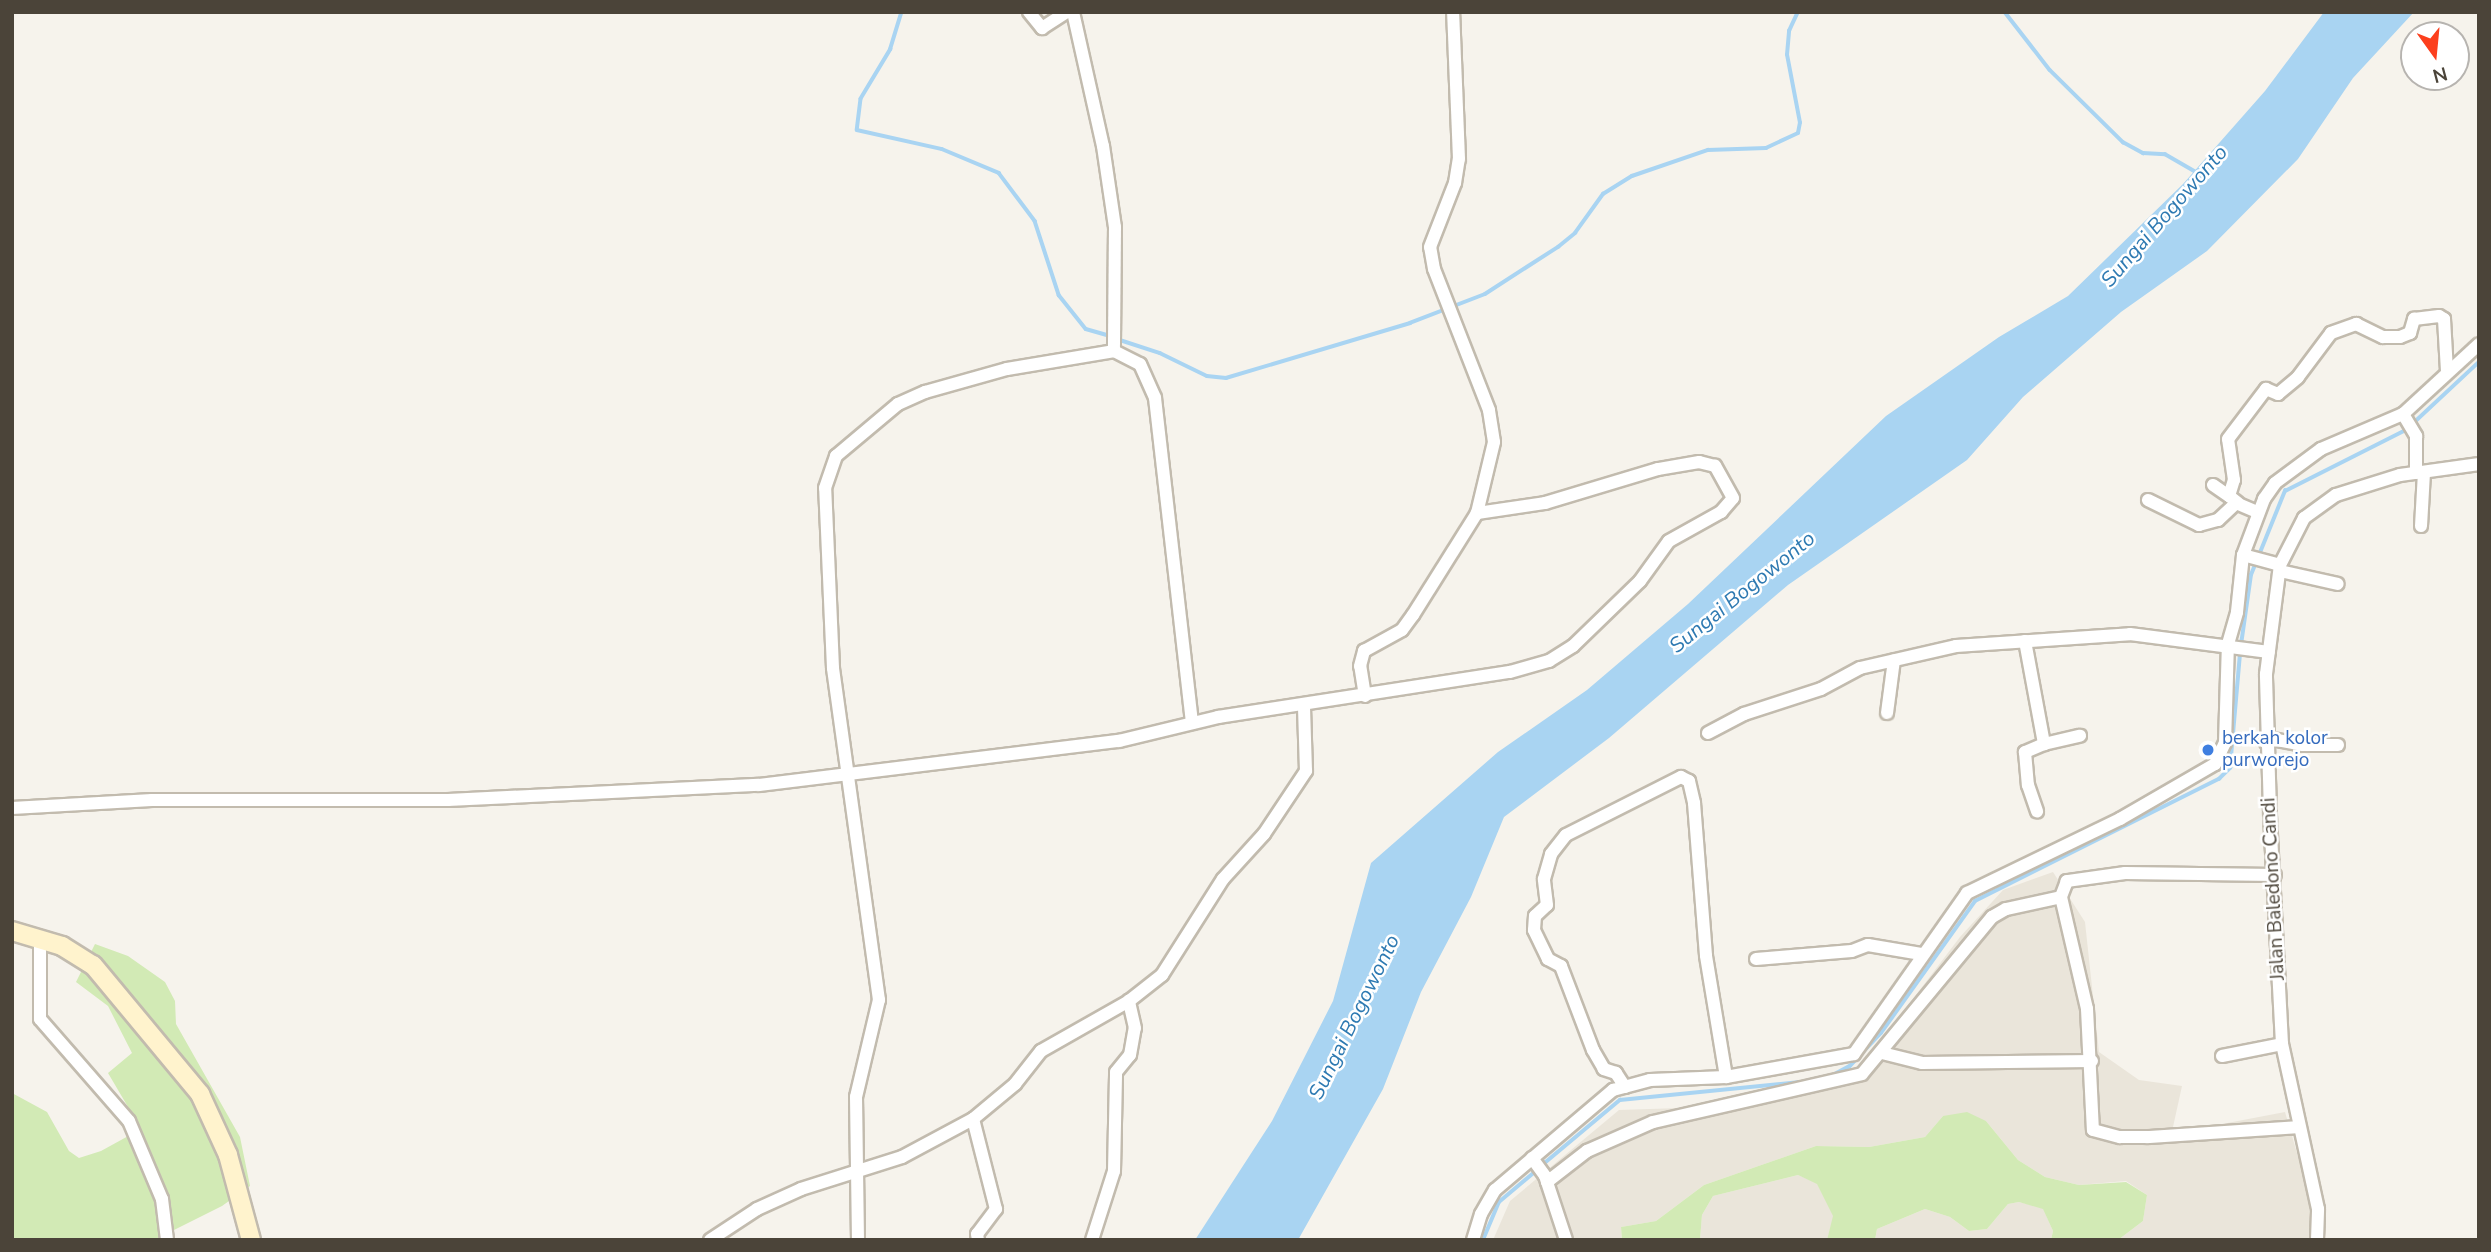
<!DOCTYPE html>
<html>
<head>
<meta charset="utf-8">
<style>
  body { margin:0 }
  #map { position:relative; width:2491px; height:1252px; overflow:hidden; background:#f6f3ec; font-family:"Nunito Sans",sans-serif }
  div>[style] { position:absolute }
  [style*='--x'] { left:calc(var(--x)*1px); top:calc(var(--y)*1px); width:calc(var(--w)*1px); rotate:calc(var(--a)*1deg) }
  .residential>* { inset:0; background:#eae5da }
  .green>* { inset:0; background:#d2eab5 }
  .water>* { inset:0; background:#a9d4f2 }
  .stream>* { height:3.5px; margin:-1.75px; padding:0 1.75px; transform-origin:1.75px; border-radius:1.75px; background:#a9d4f2 }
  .roads { filter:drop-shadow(2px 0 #c2bbae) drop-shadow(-2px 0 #c2bbae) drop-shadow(0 2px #c2bbae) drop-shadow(0 -2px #c2bbae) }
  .street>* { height:12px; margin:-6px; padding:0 6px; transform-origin:6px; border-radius:6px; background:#fff }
  .secondary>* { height:18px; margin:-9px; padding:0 9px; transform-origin:9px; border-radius:9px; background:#fff3cd }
  .dots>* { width:19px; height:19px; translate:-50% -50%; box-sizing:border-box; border:4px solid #fff; border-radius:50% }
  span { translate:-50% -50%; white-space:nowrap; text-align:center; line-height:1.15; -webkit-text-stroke:5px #fff; paint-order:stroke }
  .shop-label { font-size:19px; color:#366cbe }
  .left { translate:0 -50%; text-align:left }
  .street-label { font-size:19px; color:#4b4439 }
  .water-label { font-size:21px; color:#2e7ab2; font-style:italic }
  .frame { position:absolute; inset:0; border:14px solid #4b4439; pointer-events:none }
  .north { position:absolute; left:2400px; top:21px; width:70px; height:70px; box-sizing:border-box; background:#fff; border:2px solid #b7b4b0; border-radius:50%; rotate:165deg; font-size:19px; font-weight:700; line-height:28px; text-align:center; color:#4b4439 }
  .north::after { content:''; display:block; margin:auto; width:24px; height:32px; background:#fc3f1d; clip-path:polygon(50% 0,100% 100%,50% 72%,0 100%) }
</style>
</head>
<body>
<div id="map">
  <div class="residential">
    <div style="clip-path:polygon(2053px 872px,2085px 922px,2099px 1052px,2139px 1080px,2182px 1086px,2173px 1127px,2196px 1129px,2285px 1112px,2304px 1177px,2315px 1240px,2118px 1240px,2143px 1221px,2147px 1195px,2126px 1181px,2079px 1185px,2045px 1177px,2018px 1160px,1986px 1121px,1943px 1116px,1925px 1137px,1869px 1147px,1816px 1146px,1704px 1185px,1656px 1221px,1621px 1227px,1622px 1240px,1493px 1240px,1510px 1201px,1619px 1110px,1711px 1107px,1856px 1074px,1960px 937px,2003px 890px)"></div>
    <div style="clip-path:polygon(1798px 1175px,1817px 1183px,1834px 1216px,1827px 1240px,1700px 1240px,1702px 1215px,1713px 1196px)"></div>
    <div style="clip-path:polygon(2019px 1202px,2043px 1208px,2053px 1231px,2051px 1240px,1875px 1240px,1877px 1229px,1925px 1209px,1950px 1217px,1969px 1231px,1987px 1229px,2008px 1204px)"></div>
  </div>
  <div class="green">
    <div style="clip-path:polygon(95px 944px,128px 956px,165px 982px,175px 1001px,176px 1024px,240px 1137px,250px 1186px,222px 1206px,154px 1240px,12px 1240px,12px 1093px,47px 1112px,69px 1151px,79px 1158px,101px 1151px,141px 1129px,108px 1073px,132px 1053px,108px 1006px,76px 982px)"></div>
    <div style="clip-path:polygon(1967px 1112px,1986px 1121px,2018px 1160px,2045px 1177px,2079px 1185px,2126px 1182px,2147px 1195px,2143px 1221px,2118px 1240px,2051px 1240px,2053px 1231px,2043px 1209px,2019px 1202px,2008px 1204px,1987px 1229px,1969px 1231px,1950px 1217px,1925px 1209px,1877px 1229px,1875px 1240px,1827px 1240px,1833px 1216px,1817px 1184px,1798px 1175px,1713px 1196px,1702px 1215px,1700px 1240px,1622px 1240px,1621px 1227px,1656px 1221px,1704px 1185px,1816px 1146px,1869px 1147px,1925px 1137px,1943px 1116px)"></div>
  </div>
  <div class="water">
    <div style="clip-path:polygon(2324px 12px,2414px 12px,2353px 78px,2298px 159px,2207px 251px,2121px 312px,2023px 397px,1967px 460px,1788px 585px,1609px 738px,1504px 817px,1471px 897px,1421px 992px,1383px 1089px,1298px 1240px,1195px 1240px,1272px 1121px,1333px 1001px,1371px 863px,1498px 752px,1587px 690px,1688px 604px,1886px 416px,1999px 337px,2068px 296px,2183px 184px,2265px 91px)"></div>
  </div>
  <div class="stream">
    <div style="--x:902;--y:12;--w:39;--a:107"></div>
    <div style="--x:891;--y:49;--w:58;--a:121"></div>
    <div style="--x:861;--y:99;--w:31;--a:97"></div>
    <div style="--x:857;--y:130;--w:87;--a:12.6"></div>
    <div style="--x:942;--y:149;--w:62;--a:22.8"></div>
    <div style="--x:999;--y:173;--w:60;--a:53.1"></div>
    <div style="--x:1035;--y:221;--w:78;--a:72"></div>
    <div style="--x:1059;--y:295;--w:43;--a:51.5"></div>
    <div style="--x:1086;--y:329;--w:25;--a:16"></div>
    <div style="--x:2005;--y:12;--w:73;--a:52.2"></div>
    <div style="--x:2050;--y:70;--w:103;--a:44.6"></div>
    <div style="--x:2123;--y:142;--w:23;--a:29"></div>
    <div style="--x:2143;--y:153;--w:22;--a:3"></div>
    <div style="--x:2165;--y:154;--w:36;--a:30"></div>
    <div style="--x:1117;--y:339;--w:45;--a:18"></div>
    <div style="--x:1160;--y:353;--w:52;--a:26.1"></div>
    <div style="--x:1207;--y:376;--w:19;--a:6"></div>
    <div style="--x:1226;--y:378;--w:192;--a:-16.6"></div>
    <div style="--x:1410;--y:323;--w:80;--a:-21.1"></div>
    <div style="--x:1485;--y:294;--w:87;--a:-32.8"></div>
    <div style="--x:1558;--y:247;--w:22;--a:-39"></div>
    <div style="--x:1575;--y:233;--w:48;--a:-54.3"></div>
    <div style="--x:1603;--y:194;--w:34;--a:-32"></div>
    <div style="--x:1632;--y:176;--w:80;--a:-18.9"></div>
    <div style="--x:1708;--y:150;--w:58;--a:-2"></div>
    <div style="--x:1766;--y:148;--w:35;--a:-25"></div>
    <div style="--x:1798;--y:133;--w:10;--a:-79"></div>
    <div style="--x:1800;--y:123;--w:69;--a:-100.8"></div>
    <div style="--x:1787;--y:55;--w:24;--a:-85"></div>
    <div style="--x:1789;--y:31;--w:21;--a:-65"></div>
    <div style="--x:2241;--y:645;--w:71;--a:-81.9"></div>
    <div style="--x:2251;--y:575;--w:91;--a:-68"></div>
    <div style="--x:2285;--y:491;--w:136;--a:-26.8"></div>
    <div style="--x:2406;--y:430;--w:100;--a:-43"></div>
    <div style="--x:1831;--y:1076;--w:21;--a:-28"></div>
    <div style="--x:1850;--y:1066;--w:45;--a:-46.8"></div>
    <div style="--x:1881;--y:1033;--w:162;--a:-54.5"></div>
    <div style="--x:1975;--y:901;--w:273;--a:-26.6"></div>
    <div style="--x:2219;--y:779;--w:16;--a:-45"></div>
    <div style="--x:2230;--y:768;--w:115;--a:-85"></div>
    <div style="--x:1541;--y:1166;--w:103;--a:-39.9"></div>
    <div style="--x:1620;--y:1100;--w:181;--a:-5.7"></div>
    <div style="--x:1483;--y:1240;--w:41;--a:-67.2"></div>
    <div style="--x:1499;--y:1202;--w:48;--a:-40"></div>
  </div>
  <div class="roads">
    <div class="street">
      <div style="--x:1029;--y:12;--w:21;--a:51"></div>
      <div style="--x:1042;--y:28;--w:30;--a:-33"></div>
      <div style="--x:1073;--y:12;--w:137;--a:77.4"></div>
      <div style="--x:1103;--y:146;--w:82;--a:81.6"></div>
      <div style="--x:1115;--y:227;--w:124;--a:90.5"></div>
      <div style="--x:2403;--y:414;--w:26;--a:59"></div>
      <div style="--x:2416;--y:436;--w:37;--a:90"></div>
      <div style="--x:2213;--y:485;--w:19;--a:35"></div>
      <div style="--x:2148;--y:500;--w:57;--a:26.1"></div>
      <div style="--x:2199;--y:525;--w:20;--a:-15"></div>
      <div style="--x:2218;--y:520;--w:25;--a:-43"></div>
      <div style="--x:2236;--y:503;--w:23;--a:23"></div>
      <div style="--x:2238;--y:503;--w:11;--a:-142"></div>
      <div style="--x:2229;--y:496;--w:17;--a:-73"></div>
      <div style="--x:2234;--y:480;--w:41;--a:-98.3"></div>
      <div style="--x:2228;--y:439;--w:63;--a:-52.8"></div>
      <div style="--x:2266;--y:389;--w:13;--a:23"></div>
      <div style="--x:2278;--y:394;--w:26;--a:-40"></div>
      <div style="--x:2298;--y:377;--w:55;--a:-53.1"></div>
      <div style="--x:2331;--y:333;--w:27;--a:-20"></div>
      <div style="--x:2356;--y:324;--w:30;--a:26"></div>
      <div style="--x:2383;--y:337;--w:17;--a:0"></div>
      <div style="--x:2400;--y:337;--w:11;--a:-22"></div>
      <div style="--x:2410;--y:333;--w:15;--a:-74"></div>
      <div style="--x:2414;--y:319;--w:25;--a:-7"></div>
      <div style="--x:2439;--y:316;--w:6;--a:31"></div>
      <div style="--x:2444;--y:319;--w:52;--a:86.7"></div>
      <div style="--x:2421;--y:526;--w:54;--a:-86.8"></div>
      <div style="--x:2243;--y:555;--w:38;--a:15"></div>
      <div style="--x:2280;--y:571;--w:59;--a:12.6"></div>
      <div style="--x:2025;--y:641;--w:105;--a:79.5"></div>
      <div style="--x:2044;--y:744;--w:21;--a:157"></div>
      <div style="--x:2025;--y:752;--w:33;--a:85"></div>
      <div style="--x:2028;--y:785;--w:28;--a:71"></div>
      <div style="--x:1365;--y:696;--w:30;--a:-99"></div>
      <div style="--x:1360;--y:666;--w:16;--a:-75"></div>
      <div style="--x:1364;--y:651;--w:43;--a:-28.9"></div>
      <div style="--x:1402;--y:630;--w:19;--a:-54"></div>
      <div style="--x:1413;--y:615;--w:120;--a:-57.9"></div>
      <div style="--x:1477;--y:513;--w:73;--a:-76.5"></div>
      <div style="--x:1494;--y:442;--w:32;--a:-99"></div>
      <div style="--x:1489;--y:410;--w:151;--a:-111.3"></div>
      <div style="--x:1434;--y:269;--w:22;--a:-100"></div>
      <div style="--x:1430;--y:247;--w:69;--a:-68.7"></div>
      <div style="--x:1455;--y:183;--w:24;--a:-81"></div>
      <div style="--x:1459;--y:159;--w:147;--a:-92.3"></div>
      <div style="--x:1887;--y:713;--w:53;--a:-82.5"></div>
      <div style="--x:1708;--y:733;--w:41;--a:-27.8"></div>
      <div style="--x:1744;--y:714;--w:81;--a:-18"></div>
      <div style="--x:1821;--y:689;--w:44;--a:-28.3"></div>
      <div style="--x:1860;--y:668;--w:98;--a:-12.9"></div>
      <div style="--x:1956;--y:646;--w:174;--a:-3.9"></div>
      <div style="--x:2130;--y:634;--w:140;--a:7.4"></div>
      <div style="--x:2266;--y:743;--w:7;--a:-34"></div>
      <div style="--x:2272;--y:739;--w:31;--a:11"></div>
      <div style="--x:2302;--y:745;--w:36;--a:0"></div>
      <div style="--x:2044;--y:744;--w:37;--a:-13"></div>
      <div style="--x:12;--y:808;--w:140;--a:-3.3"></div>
      <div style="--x:152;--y:800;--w:296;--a:0"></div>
      <div style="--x:448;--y:800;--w:311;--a:-2.8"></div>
      <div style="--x:759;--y:785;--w:363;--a:-7"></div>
      <div style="--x:1119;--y:741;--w:102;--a:-13.6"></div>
      <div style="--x:1218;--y:717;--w:295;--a:-8.8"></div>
      <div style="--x:1510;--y:672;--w:41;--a:-15.8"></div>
      <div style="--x:1549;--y:661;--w:28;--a:-32"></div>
      <div style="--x:1573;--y:646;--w:93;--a:-44.1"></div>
      <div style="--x:1640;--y:581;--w:49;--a:-54.1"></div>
      <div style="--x:1669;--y:541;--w:60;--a:-29.1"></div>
      <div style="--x:1721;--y:512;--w:18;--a:-49"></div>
      <div style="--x:1733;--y:498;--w:37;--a:-119"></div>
      <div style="--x:1715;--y:466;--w:16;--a:-166"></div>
      <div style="--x:1699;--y:462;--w:42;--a:170.3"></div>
      <div style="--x:1658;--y:469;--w:118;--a:163.3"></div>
      <div style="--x:1545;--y:503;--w:69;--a:171.6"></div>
      <div style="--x:2275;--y:875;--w:150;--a:-179.2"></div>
      <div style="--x:2125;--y:873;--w:59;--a:172.1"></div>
      <div style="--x:2067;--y:881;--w:17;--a:111"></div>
      <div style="--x:2061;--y:897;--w:115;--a:76.9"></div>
      <div style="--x:2087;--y:1009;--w:121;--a:87.2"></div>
      <div style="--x:2093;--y:1130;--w:28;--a:15"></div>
      <div style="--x:2120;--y:1137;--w:28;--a:0"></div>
      <div style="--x:2148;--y:1137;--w:150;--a:-3.8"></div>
      <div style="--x:40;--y:937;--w:82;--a:90"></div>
      <div style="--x:40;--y:1019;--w:135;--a:48.9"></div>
      <div style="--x:129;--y:1121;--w:85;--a:67.1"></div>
      <div style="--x:162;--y:1199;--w:41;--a:83"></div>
      <div style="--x:1756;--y:959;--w:96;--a:-4.8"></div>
      <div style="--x:1852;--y:951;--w:17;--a:-21"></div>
      <div style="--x:1868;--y:945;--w:54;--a:9.6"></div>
      <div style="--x:1882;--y:1053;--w:41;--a:14"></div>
      <div style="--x:1922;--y:1063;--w:170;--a:-0.7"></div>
      <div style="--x:2222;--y:1056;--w:61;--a:-11.3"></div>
      <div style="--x:1625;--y:1087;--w:17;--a:-123"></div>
      <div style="--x:1616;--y:1073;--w:13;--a:-162"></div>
      <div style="--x:1604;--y:1069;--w:22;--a:-120"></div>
      <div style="--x:1593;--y:1050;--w:90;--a:-110.9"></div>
      <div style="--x:1561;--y:966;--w:15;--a:-152"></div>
      <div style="--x:1548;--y:959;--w:32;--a:-116"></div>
      <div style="--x:1534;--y:930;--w:14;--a:-86"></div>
      <div style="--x:1535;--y:916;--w:16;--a:-43"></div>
      <div style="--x:1547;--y:905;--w:26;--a:-97"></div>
      <div style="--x:1544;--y:879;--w:26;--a:-74"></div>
      <div style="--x:1551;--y:854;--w:24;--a:-52"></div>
      <div style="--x:1566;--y:835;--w:129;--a:-26.8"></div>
      <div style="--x:1681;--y:777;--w:9;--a:27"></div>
      <div style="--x:1689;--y:781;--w:23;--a:77"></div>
      <div style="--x:1694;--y:803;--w:153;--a:85.5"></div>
      <div style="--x:1706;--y:956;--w:123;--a:80.6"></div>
      <div style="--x:973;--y:1119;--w:55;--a:-39.8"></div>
      <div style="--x:1015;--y:1084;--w:42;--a:-51.8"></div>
      <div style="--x:1041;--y:1051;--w:101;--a:-29.6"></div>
      <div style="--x:1129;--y:1001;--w:42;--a:-38.2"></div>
      <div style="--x:1162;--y:975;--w:114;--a:-57.6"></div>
      <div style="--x:1223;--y:879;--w:61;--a:-47.7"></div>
      <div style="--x:1264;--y:834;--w:76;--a:-56.3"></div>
      <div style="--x:1306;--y:771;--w:65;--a:-91.8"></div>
      <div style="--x:1532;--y:1158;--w:22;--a:54"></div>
      <div style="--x:1545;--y:1176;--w:67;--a:71.8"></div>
      <div style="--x:1547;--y:1182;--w:51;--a:-37.8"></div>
      <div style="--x:1587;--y:1151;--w:72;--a:-23.7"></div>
      <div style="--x:1653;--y:1122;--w:214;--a:-12.9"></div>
      <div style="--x:1862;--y:1074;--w:204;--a:-50.4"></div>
      <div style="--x:1992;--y:917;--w:16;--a:-30"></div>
      <div style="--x:2006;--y:909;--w:56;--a:-12.3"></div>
      <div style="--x:710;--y:1240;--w:56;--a:-33.4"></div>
      <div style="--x:757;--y:1209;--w:48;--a:-24.4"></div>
      <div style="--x:801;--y:1189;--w:106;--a:-17.6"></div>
      <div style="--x:902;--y:1157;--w:81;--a:-28.2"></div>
      <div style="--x:973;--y:1119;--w:93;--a:75.7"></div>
      <div style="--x:996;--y:1209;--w:31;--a:127"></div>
      <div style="--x:977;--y:1234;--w:6;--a:81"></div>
      <div style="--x:858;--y:1240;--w:143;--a:-90.8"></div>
      <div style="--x:856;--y:1097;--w:100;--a:-76.7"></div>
      <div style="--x:879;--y:1000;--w:335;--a:-97.9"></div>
      <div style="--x:833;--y:668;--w:180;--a:-92.5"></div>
      <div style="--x:825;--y:488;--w:34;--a:-71"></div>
      <div style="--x:836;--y:456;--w:81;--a:-40"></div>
      <div style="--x:898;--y:404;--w:30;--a:-24"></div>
      <div style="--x:925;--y:392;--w:85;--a:-15.7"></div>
      <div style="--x:1007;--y:369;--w:109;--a:-9.5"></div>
      <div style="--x:1114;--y:351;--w:29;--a:27"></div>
      <div style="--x:1140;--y:364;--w:37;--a:66"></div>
      <div style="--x:1155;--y:398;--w:327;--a:83.5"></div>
      <div style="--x:1092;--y:1240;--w:72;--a:-72.3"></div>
      <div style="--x:1114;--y:1171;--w:99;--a:-88.8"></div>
      <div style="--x:1116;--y:1072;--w:22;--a:-51"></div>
      <div style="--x:1130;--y:1055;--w:27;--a:-80"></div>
      <div style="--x:1135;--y:1028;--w:28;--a:-103"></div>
      <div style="--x:1473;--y:1240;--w:27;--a:-73"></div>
      <div style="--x:1481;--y:1214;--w:28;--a:-60"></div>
      <div style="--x:1495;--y:1190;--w:155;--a:-40.3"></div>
      <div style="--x:1613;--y:1090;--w:38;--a:-15"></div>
      <div style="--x:1650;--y:1080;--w:76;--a:-2.3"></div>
      <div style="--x:1726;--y:1077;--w:130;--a:-10.2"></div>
      <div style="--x:1854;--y:1054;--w:197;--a:-54.9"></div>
      <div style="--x:1967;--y:893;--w:170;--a:-25.8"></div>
      <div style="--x:2120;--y:819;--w:110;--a:-30.1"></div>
      <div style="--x:2215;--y:764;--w:23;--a:-65"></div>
      <div style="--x:2225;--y:743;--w:99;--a:-88.3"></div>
      <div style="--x:2228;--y:644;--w:33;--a:-74"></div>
      <div style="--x:2237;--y:612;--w:57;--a:-84"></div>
      <div style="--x:2243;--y:555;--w:60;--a:-69.4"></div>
      <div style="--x:2264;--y:499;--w:19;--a:-55"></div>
      <div style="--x:2275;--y:483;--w:57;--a:-36.5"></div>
      <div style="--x:2321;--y:449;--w:89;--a:-23.1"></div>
      <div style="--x:2403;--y:414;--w:103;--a:-42.6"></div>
      <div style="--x:2317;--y:1240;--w:31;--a:-88"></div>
      <div style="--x:2318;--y:1209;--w:169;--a:-102.3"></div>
      <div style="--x:2282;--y:1044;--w:232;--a:-93"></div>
      <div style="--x:2270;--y:812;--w:138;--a:-91.7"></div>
      <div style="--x:2266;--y:674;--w:110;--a:-82.7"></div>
      <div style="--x:2280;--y:565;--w:53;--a:-62.9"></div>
      <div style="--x:2304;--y:518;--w:39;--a:-36"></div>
      <div style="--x:2336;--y:495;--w:67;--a:-17.4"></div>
      <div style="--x:2400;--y:475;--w:80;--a:-7.9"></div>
    </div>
    <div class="secondary">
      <div style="--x:12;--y:931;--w:52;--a:16.7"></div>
      <div style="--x:62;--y:946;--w:36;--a:32"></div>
      <div style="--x:93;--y:965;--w:168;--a:50.3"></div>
      <div style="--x:200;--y:1094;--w:67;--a:65.3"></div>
      <div style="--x:228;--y:1155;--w:88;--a:74.9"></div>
    </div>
  </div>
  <div class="dots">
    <div style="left:2208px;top:750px;background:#3f7fe0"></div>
  </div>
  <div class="shop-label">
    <span class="left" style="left:2222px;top:750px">berkah kolor<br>purworejo</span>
  </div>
  <div class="street-label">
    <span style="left:2274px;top:889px;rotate:-93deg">Jalan Baledono Candi</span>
  </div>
  <div class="water-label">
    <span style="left:2164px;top:216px;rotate:-49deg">Sungai Bogowonto</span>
    <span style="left:1742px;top:592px;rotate:-39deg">Sungai Bogowonto</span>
    <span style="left:1354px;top:1017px;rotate:-64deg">Sungai Bogowonto</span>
  </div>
  <div class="frame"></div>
  <div class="north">N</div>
</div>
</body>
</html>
